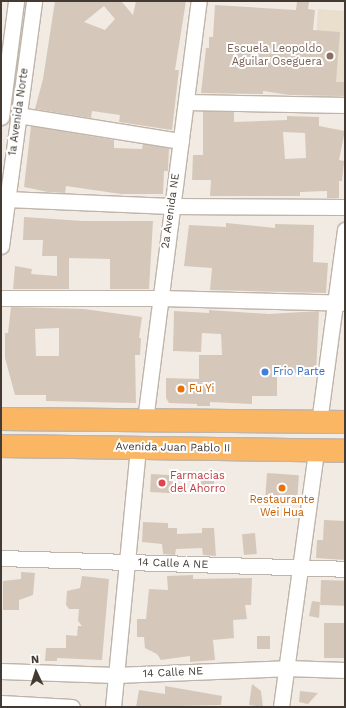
<!DOCTYPE html>
<html>
<head>
<meta charset="utf-8">
<style>
  body { margin:0 }
  #map { position:relative; width:346px; height:708px; overflow:hidden; background:#f1ebe3; font-family:"Work Sans",sans-serif }
  div>[style] { position:absolute }
  [style*='--x'] { left:calc(var(--x)*1px); top:calc(var(--y)*1px); width:calc(var(--w)*1px); rotate:calc(var(--a)*1deg) }
  .education>* { inset:0; background:#eadecc }
  .building>* { inset:0; background:#d5c8bb; transform-origin:0 0 }
  .roads { filter:drop-shadow(1px 0 #bfb4a9) drop-shadow(-1px 0 #bfb4a9) drop-shadow(0 1px #bfb4a9) drop-shadow(0 -1px #bfb4a9) }
  .minor>* { height:15px; margin:-7.5px; padding:0 7.5px; transform-origin:7.5px; border-radius:7.5px; background:#fff }
  .highway>* { height:22px; margin:-11px; padding:0 11px; transform-origin:11px; border-radius:11px; background:#fbb663 }
  .dots>* { width:11px; height:11px; translate:-50% -50%; box-sizing:border-box; border:2px solid #fff; border-radius:50% }
  span { translate:-50% -50%; white-space:nowrap; text-align:center; line-height:1.15; -webkit-text-stroke:4px #fff; paint-order:stroke }
  .education-label { font-size:11px; color:#785e54 }
  .right { translate:-100% -50%; text-align:right }
  .street-label { font-size:11px; color:#433b33 }
  .shop-label { font-size:11px; color:#366cbe }
  .left { translate:0 -50%; text-align:left }
  .food-label { font-size:11px; color:#c56008 }
  .health-label { font-size:11px; color:#be3a42 }
  .frame { position:absolute; inset:0; border:2px solid #433b33; pointer-events:none }
  .north { position:absolute; left:16px; top:652px; width:40px; height:40px; -webkit-text-stroke:3px #fff; paint-order:stroke; rotate:356deg; font-size:11px; font-weight:700; line-height:16px; text-align:center; color:#433b33 }
  .north::after { content:''; display:block; margin:auto; width:14px; height:18px; background:#433b33; clip-path:polygon(50% 0,100% 100%,50% 72%,0 100%) }
</style>
</head>
<body>
<div id="map">
  <div class="education">
    <div style="clip-path:polygon(318px 9px,345px 11px,345px 102px,312px 102px)"></div>
  </div>
  <div class="building">
    <div style="clip-path:polygon(evenodd,55px 1px,121px 1px,133px 15px,136px 1px,186px 1px,175px 70px,179px 70px,172px 130px,119px 122px,120px 115px,92px 111px,91px 118px,35px 109px,43px 79px,55px 1px,104px 6px,115px 19px,105px 30px,84px 22px,104px 6px)"></div>
    <div style="clip-path:polygon(297px 1px,309px 2px,308px 9px,315px 10px,313px 30px,340px 32px,336px 82px,345px 82px,345px 96px,289px 95px,263px 91px,263px 94px,201px 93px,206px 48px,209px 48px,209px 37px,213px 37px,215px 5px,296px 10px)"></div>
    <div style="clip-path:polygon(evenodd,203px 111px,234px 112px,234px 122px,287px 120px,287px 116px,319px 117px,319px 126px,345px 131px,339px 160px,344px 161px,342px 181px,339px 181px,339px 198px,327px 198px,327px 191px,300px 192px,300px 196px,210px 196px,211px 180px,192px 180px,193px 155px,203px 155px,203px 111px,283px 132px,305px 133px,306px 158px,285px 159px,283px 132px)"></div>
    <div style="clip-path:polygon(31px 126px,114px 140px,114px 148px,142px 149px,143px 144px,169px 148px,168px 171px,164px 171px,163px 194px,121px 194px,66px 186px,65px 193px,48px 192px,24px 187px)"></div>
    <div style="clip-path:polygon(24px 217px,83px 221px,153px 221px,149px 289px,110px 289px,110px 259px,69px 258px,69px 289px,13px 289px,15px 266px,32px 269px,31px 274px,57px 276px,57px 256px,42px 256px,43px 240px,23px 240px)"></div>
    <div style="clip-path:polygon(226px 223px,275px 228px,275px 224px,314px 225px,313px 262px,328px 263px,326px 293px,210px 290px,212px 268px,184px 266px,189px 225px,226px 227px)"></div>
    <div style="clip-path:polygon(evenodd,11px 307px,84px 309px,142px 317px,139px 338px,141px 338px,140px 355px,135px 355px,136px 403px,46px 401px,46px 395px,15px 395px,5px 358px,5px 333px,8px 333px,11px 307px,59px 328px,59px 356px,36px 356px,35px 329px,59px 328px)"></div>
    <div style="clip-path:polygon(209px 310px,269px 314px,319px 311px,316px 374px,277px 372px,277px 396px,252px 396px,252px 404px,210px 402px,210px 406px,197px 406px,197px 404px,169px 403px,166px 398px,166px 378px,199px 379px,199px 355px,222px 355px,221px 334px,202px 333px,201px 352px,173px 351px,174px 311px,209px 313px)"></div>
    <div style="left:196px;top:473px;width:18px;height:19px"></div>
    <div style="left:267px;top:473px;width:32px;height:27px;rotate:4deg"></div>
    <div style="left:151px;top:474px;width:22px;height:18px;rotate:3deg"></div>
    <div style="clip-path:polygon(324px 520px,345px 521px,345px 560px,316px 558px,317px 540px,323px 540px)"></div>
    <div style="clip-path:polygon(143px 522px,168px 523px,168px 528px,177px 528px,177px 534px,202px 533px,202px 528px,214px 528px,216px 556px,203px 555px,202px 548px,176px 549px,175px 555px,163px 554px,162px 544px,142px 542px)"></div>
    <div style="left:255px;top:533px;width:21px;height:13px;rotate:85deg"></div>
    <div style="clip-path:polygon(21px 572px,35px 573px,33px 595px,19px 600px,19px 610px,3px 610px,3px 581px,21px 579px)"></div>
    <div style="clip-path:polygon(193px 575px,193px 579px,252px 578px,251px 605px,245px 605px,247px 619px,233px 620px,234px 638px,213px 640px,215px 660px,190px 662px,190px 656px,161px 660px,157px 654px,145px 648px,144px 637px,137px 637px,137px 619px,146px 619px,149px 589px,168px 590px,167px 576px)"></div>
    <div style="clip-path:polygon(82px 576px,109px 579px,102px 660px,57px 658px,57px 661px,45px 661px,46px 648px,66px 648px,66px 635px,77px 636px,78px 626px,82px 626px,78px 621px,79px 609px,69px 609px,66px 605px,67px 591px,80px 588px)"></div>
    <div style="left:321px;top:580px;width:24px;height:25px;rotate:2deg"></div>
    <div style="clip-path:polygon(312px 601px,320px 602px,319px 618px,309px 616px)"></div>
    <div style="left:345px;top:623px;width:35px;height:21px;rotate:90deg"></div>
    <div style="left:257px;top:636px;width:13px;height:13px"></div>
    <div style="clip-path:polygon(252px 684px,261px 691px,263px 707px,249px 705px)"></div>
    <div style="clip-path:polygon(165px 686px,222px 696px,221px 705px,136px 707px,139px 690px,165px 694px)"></div>
    <div style="clip-path:polygon(300px 691px,318px 693px,308px 704px,299px 702px)"></div>
  </div>
  <div class="roads">
    <div class="minor">
      <div style="--x:186;--y:102;--w:159;--a:1.1"></div>
      <div style="--x:18;--y:115;--w:165;--a:9.1"></div>
      <div style="--x:1;--y:117;--w:117;--a:-82.6"></div>
      <div style="--x:6;--y:199;--w:165;--a:2.4"></div>
      <div style="--x:171;--y:206;--w:174;--a:0.3"></div>
      <div style="--x:1;--y:246;--w:247;--a:-82.3"></div>
      <div style="--x:1;--y:298;--w:159;--a:0"></div>
      <div style="--x:160;--y:298;--w:185;--a:1.5"></div>
      <div style="--x:145;--y:420;--w:422;--a:-82.7"></div>
      <div style="--x:319;--y:422;--w:194;--a:-82.3"></div>
      <div style="--x:1;--y:558;--w:344;--a:1.8"></div>
      <div style="--x:1;--y:671;--w:114;--a:2"></div>
      <div style="--x:115;--y:675;--w:171;--a:-2.3"></div>
      <div style="--x:286;--y:668;--w:59;--a:1.9"></div>
      <div style="--x:1;--y:703;--w:71;--a:3.2"></div>
      <div style="--x:113;--y:707;--w:261;--a:-84.5"></div>
      <div style="--x:281;--y:707;--w:258;--a:-82.2"></div>
    </div>
    <div class="highway">
      <div style="--x:1;--y:419;--w:344;--a:0.5"></div>
      <div style="--x:1;--y:446;--w:344;--a:0.8"></div>
    </div>
  </div>
  <div class="dots">
    <div style="left:330px;top:56px;background:#8d6e63"></div>
    <div style="left:265px;top:372px;background:#3f7fe0"></div>
    <div style="left:181px;top:389px;background:#e8710a"></div>
    <div style="left:162px;top:483px;background:#e0444e"></div>
    <div style="left:282px;top:488px;background:#e8710a"></div>
  </div>
  <div class="education-label">
    <span class="right" style="left:322px;top:56px">Escuela Leopoldo<br>Aguilar Oseguera</span>
  </div>
  <div class="street-label">
    <span style="left:19px;top:112px;rotate:-82deg">1a Avenida Norte</span>
    <span style="left:171px;top:211px;rotate:-82deg">2a Avenida NE</span>
    <span style="left:173px;top:448px;rotate:1deg">Avenida Juan Pablo II</span>
    <span style="left:173px;top:564px;rotate:2deg">14 Calle A NE</span>
    <span style="left:173px;top:673px;rotate:-3deg">14 Calle NE</span>
  </div>
  <div class="shop-label">
    <span class="left" style="left:273px;top:372px">Frio Parte</span>
  </div>
  <div class="food-label">
    <span class="left" style="left:189px;top:389px">Fu Yi</span>
    <span style="left:282px;top:507px">Restaurante<br>Wei Hua</span>
  </div>
  <div class="health-label">
    <span class="left" style="left:170px;top:483px">Farmacias<br>del Ahorro</span>
  </div>
  <div class="frame"></div>
  <div class="north">N</div>
</div>
</body>
</html>
